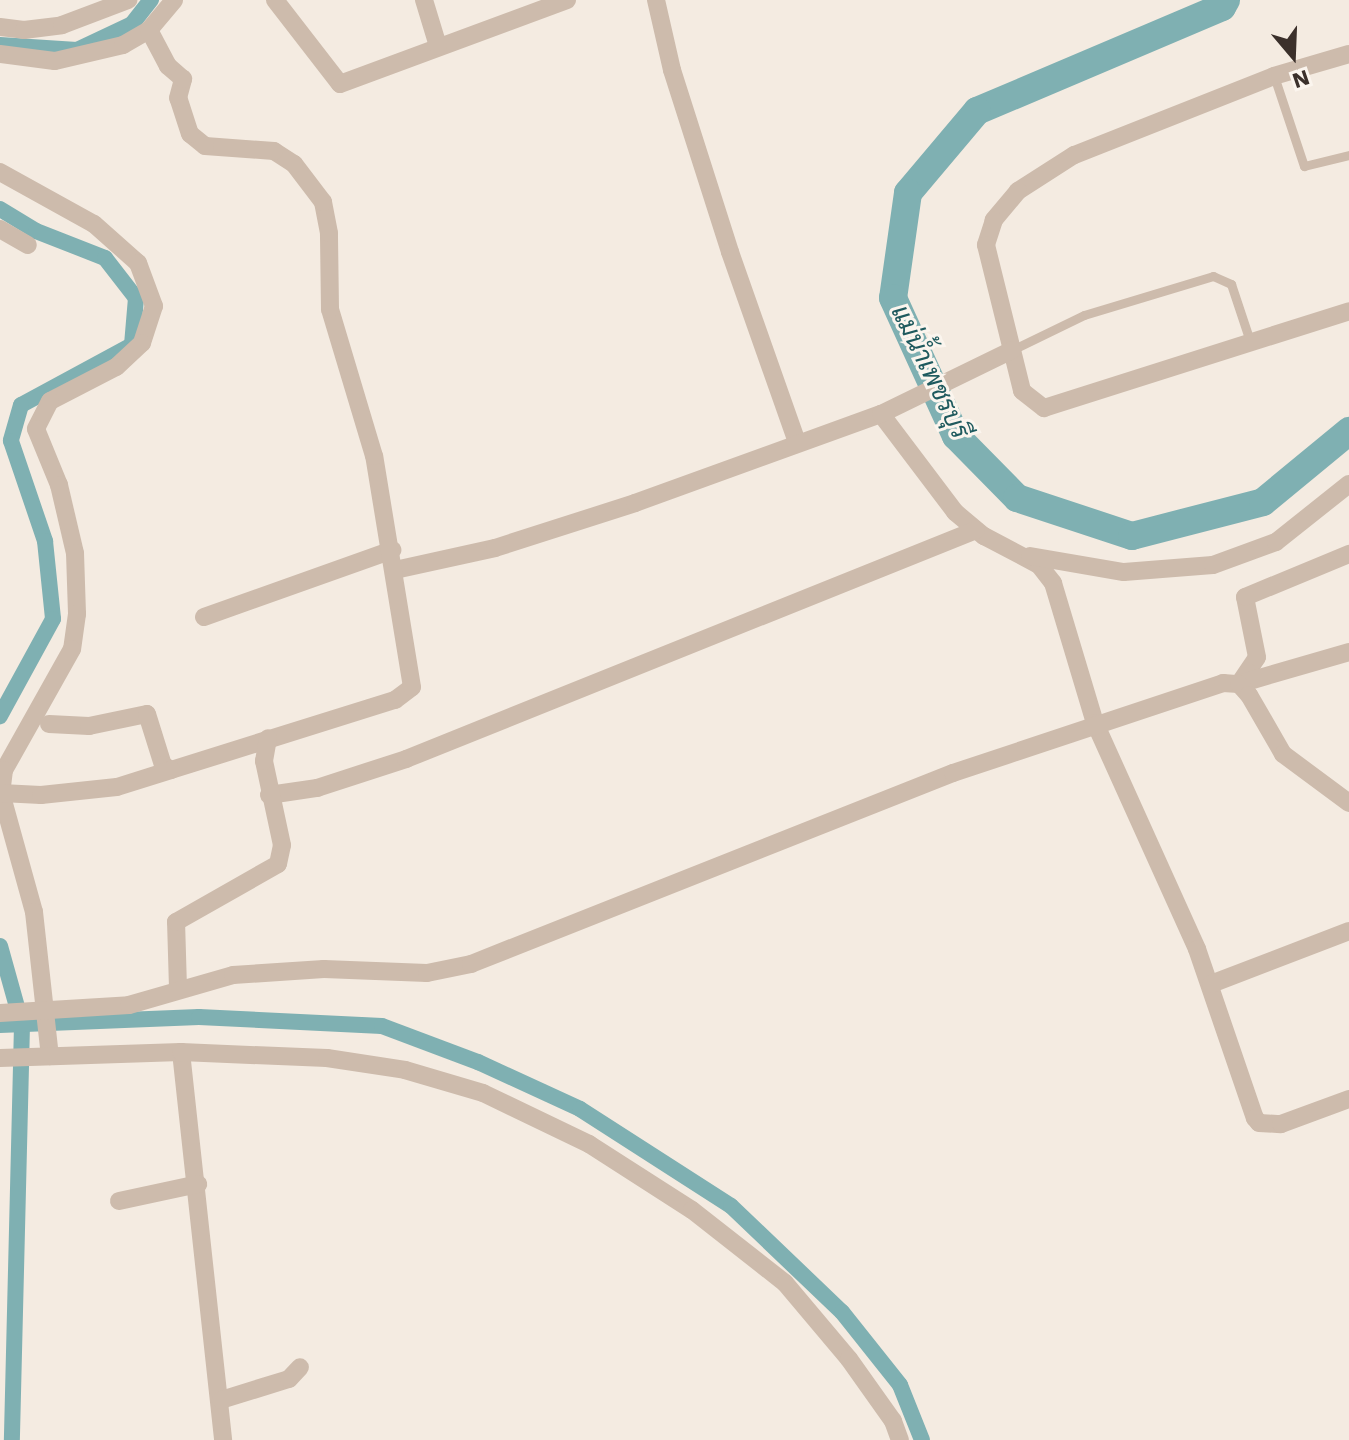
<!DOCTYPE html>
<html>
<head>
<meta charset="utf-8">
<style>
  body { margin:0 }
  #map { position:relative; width:1349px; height:1440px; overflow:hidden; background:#f4ebe1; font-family:"Work Sans",Sarabun,sans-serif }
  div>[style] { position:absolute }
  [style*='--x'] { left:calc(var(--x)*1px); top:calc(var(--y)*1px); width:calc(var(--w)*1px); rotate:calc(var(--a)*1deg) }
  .canal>* { height:16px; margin:-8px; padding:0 8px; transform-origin:8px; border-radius:8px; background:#7fb0b2 }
  .river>* { height:28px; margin:-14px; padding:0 14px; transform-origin:14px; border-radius:14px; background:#7fb0b2 }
  .lane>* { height:9px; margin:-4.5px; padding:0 4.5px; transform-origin:4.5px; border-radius:4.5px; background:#cdbbac }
  .street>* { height:18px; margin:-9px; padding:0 9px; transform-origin:9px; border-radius:9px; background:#cdbbac }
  span { translate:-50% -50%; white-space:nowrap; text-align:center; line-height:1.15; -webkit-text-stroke:6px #fbf5ee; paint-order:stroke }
  .water-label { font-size:26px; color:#1f5a5e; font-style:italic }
  .north { position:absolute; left:1253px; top:16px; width:80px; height:80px; -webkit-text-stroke:6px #fbf5ee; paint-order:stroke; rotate:161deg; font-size:22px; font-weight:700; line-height:32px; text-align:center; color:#3b302b }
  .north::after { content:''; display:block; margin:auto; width:28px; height:36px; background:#3b302b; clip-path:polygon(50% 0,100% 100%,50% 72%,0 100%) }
</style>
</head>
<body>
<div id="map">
  <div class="canal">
    <div style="--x:0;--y:45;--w:77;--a:3.7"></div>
    <div style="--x:77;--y:50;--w:61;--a:-25.3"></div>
    <div style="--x:132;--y:24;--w:31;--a:-52"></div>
    <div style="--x:0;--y:209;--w:42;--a:31.4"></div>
    <div style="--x:36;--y:231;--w:74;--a:21.4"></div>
    <div style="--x:105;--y:258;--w:51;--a:52.2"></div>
    <div style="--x:136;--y:298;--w:47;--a:94.9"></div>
    <div style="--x:132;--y:345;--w:126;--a:151.6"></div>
    <div style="--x:21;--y:405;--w:37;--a:106"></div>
    <div style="--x:11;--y:441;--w:106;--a:71.2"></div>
    <div style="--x:45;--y:541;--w:78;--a:84.1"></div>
    <div style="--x:53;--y:619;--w:111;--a:118.7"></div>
    <div style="--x:0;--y:946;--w:82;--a:74.4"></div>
    <div style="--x:22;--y:1025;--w:415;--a:91.4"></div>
    <div style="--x:0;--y:1025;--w:199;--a:-2.3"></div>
    <div style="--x:199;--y:1017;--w:183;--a:2.8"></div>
    <div style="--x:382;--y:1026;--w:103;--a:20.6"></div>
    <div style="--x:478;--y:1062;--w:112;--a:24.7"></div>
    <div style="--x:580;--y:1109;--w:179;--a:32.7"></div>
    <div style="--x:731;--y:1206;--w:153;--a:43.7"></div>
    <div style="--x:842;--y:1312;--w:93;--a:51.5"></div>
    <div style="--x:900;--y:1385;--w:59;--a:68.2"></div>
  </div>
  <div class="river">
    <div style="--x:1226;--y:0;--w:8;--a:120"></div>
    <div style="--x:1222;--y:7;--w:266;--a:157"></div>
    <div style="--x:977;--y:111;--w:107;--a:130.1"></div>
    <div style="--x:908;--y:193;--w:106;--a:98.1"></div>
    <div style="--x:893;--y:298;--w:152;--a:65.5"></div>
    <div style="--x:956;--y:436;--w:87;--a:45.5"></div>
    <div style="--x:1017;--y:498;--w:121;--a:18.3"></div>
    <div style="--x:1132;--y:536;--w:135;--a:-14.5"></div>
    <div style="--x:1263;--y:502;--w:112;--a:-39.5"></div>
  </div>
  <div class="lane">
    <div style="--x:1274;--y:76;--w:95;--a:71.6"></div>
    <div style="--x:1304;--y:166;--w:46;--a:-13.7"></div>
    <div style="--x:1012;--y:350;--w:80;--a:-25.9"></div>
    <div style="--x:1084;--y:315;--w:135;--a:-16.8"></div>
    <div style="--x:1213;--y:276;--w:20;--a:24"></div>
    <div style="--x:1231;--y:284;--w:63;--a:71.6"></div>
  </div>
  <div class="street">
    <div style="--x:275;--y:0;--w:106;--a:52.3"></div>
    <div style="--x:340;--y:84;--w:242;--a:-20.3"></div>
    <div style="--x:424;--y:0;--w:48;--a:73.1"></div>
    <div style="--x:656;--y:0;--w:72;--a:77.1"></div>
    <div style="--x:672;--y:70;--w:191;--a:72.3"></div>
    <div style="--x:730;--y:252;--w:201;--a:70.6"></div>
    <div style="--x:0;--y:27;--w:24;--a:7"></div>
    <div style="--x:24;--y:30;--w:38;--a:-7"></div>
    <div style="--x:62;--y:25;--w:71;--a:-20.7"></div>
    <div style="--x:0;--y:54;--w:55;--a:7.3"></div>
    <div style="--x:55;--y:61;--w:70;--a:-13.2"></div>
    <div style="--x:123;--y:45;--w:30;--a:-30"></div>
    <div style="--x:149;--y:30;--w:39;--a:-50"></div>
    <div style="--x:1349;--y:54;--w:78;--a:163.7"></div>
    <div style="--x:1274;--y:76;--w:215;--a:158.4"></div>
    <div style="--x:1074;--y:155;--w:67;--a:147.3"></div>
    <div style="--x:1018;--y:191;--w:38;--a:130"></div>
    <div style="--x:994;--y:220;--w:26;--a:108"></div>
    <div style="--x:986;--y:245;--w:150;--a:76.1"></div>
    <div style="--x:1022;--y:391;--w:28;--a:38"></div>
    <div style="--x:1044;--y:408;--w:320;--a:-17.6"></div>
    <div style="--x:0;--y:172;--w:107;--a:29"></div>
    <div style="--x:94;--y:224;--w:59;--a:41.6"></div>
    <div style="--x:138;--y:263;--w:46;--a:69.6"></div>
    <div style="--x:154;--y:306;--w:39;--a:108"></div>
    <div style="--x:142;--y:343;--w:35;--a:137"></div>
    <div style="--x:116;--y:367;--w:74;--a:152.7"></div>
    <div style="--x:50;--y:401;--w:31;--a:117"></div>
    <div style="--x:36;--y:429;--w:61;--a:67.7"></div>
    <div style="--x:59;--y:485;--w:70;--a:76.8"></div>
    <div style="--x:75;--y:553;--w:61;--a:88.1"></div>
    <div style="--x:77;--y:614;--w:35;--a:98"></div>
    <div style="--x:72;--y:649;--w:139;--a:119.3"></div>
    <div style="--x:4;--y:770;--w:23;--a:97"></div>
    <div style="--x:1;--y:793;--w:123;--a:74.5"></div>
    <div style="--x:34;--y:912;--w:145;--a:83.7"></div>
    <div style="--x:0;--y:229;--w:32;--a:30"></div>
    <div style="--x:881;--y:414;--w:123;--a:52.9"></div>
    <div style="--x:955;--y:512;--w:38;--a:40"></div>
    <div style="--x:984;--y:536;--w:62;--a:27.8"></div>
    <div style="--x:1039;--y:565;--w:23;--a:52"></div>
    <div style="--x:1053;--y:583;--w:146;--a:73.3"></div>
    <div style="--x:1095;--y:723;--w:248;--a:65.7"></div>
    <div style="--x:1197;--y:949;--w:179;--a:71.1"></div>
    <div style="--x:1255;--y:1118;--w:6;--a:51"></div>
    <div style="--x:1259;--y:1123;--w:22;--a:3"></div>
    <div style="--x:1281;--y:1124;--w:72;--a:-20.2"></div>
    <div style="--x:1030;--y:556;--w:95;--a:9.7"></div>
    <div style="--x:1124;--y:572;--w:89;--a:-4.5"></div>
    <div style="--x:1213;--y:565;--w:67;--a:-20.1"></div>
    <div style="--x:1276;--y:542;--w:93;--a:-38.5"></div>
    <div style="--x:395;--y:570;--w:102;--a:-12.4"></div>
    <div style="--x:495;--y:548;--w:147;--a:-17.8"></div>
    <div style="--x:635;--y:503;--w:262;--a:-19.9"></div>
    <div style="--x:881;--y:414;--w:146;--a:-26"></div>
    <div style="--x:204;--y:617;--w:200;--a:-19.6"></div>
    <div style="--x:1239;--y:684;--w:32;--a:-56"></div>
    <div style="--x:1257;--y:657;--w:61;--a:-101.3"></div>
    <div style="--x:1245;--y:597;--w:113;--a:-22.5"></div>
    <div style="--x:1239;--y:684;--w:115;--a:-16.2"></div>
    <div style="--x:49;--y:724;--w:40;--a:2.9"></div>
    <div style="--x:89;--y:726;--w:59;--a:-11.7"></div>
    <div style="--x:147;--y:714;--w:53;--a:72.6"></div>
    <div style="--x:163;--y:765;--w:9;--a:32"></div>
    <div style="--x:171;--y:770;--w:235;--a:-17.4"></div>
    <div style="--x:395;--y:700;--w:21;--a:-37"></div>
    <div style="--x:412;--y:687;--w:234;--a:-99.3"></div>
    <div style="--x:374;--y:456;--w:153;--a:-106.7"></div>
    <div style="--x:330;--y:309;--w:76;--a:-90.8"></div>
    <div style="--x:329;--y:233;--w:32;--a:-101"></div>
    <div style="--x:323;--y:202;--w:48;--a:-127.3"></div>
    <div style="--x:294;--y:164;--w:24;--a:-147"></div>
    <div style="--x:274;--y:151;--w:69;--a:-175.9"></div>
    <div style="--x:205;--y:146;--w:19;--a:-141"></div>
    <div style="--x:190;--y:134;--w:38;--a:-108"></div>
    <div style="--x:178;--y:98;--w:20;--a:-75"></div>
    <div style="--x:183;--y:79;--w:20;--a:-139"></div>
    <div style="--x:168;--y:66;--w:41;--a:-117.8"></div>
    <div style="--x:1;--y:793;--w:40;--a:2.9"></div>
    <div style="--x:41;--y:795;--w:76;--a:-6"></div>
    <div style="--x:117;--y:787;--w:57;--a:-17.5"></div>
    <div style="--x:269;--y:795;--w:49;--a:-8.3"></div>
    <div style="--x:317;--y:788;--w:94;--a:-18"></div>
    <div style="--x:406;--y:759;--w:614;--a:-21.89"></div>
    <div style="--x:1211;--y:984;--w:148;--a:-21"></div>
    <div style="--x:178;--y:988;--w:66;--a:-91.7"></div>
    <div style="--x:176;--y:922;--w:117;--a:-29.6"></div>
    <div style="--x:278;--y:864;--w:19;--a:-78"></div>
    <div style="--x:282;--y:845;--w:86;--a:-102.1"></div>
    <div style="--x:264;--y:761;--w:23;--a:-80"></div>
    <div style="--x:0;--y:1013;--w:129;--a:-3.5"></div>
    <div style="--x:129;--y:1005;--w:108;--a:-16.1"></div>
    <div style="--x:233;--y:975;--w:91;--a:-3.8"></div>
    <div style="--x:324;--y:969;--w:103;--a:2.2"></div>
    <div style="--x:427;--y:973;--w:45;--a:-11.6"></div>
    <div style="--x:471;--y:964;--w:518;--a:-21.62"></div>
    <div style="--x:953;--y:773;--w:285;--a:-18.4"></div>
    <div style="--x:1223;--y:683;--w:16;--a:4"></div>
    <div style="--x:1239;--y:684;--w:15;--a:48"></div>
    <div style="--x:1249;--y:695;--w:68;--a:60"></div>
    <div style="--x:1283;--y:754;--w:82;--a:36.6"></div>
    <div style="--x:181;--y:1052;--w:390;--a:83.8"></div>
    <div style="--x:0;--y:1058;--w:181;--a:-1.9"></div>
    <div style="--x:181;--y:1052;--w:146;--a:2.4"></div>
    <div style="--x:327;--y:1058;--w:79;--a:8.7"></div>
    <div style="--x:405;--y:1070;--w:81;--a:16.4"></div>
    <div style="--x:483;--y:1093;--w:118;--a:25.7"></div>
    <div style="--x:589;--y:1144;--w:122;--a:32.7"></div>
    <div style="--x:692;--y:1210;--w:118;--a:38.1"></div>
    <div style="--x:785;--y:1283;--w:99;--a:49.9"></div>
    <div style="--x:849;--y:1359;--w:76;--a:54.6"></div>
    <div style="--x:893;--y:1421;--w:20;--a:70"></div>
    <div style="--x:119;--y:1201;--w:81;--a:-12.1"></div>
    <div style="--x:221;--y:1400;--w:71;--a:-17.2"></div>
    <div style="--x:289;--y:1379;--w:16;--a:-47"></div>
  </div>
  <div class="water-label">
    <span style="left:930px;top:372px;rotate:64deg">แม่น้ำเพชรบุรี</span>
  </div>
  <div class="north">N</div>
</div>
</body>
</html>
